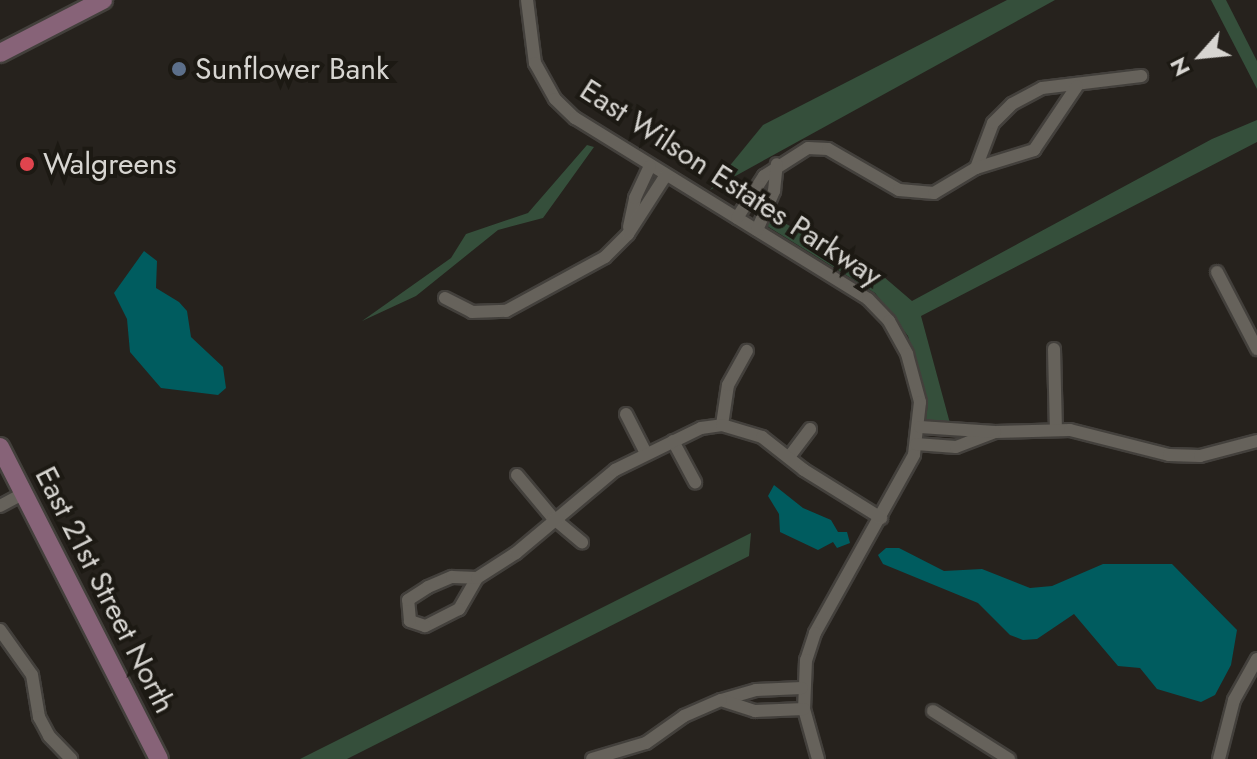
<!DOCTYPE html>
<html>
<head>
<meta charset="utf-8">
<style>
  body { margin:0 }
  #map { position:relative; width:1257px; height:759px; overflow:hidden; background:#26221d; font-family:Jost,sans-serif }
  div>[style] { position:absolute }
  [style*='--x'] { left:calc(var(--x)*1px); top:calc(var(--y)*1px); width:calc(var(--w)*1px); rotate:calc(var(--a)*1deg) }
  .green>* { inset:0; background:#354f3b }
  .water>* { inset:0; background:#005c5f }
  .roads { filter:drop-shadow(2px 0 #43403c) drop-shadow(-2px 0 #43403c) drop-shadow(0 2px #43403c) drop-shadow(0 -2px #43403c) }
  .street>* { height:12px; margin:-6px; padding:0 6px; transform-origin:6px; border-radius:6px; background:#66625b }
  .secondary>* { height:18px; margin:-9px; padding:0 9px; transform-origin:9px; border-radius:9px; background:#876378 }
  .dots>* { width:22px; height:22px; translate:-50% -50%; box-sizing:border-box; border:4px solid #1c1913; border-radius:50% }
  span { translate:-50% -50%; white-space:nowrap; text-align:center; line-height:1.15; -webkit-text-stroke:8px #1c1913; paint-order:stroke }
  .poi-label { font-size:30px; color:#d7d5d1 }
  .left { translate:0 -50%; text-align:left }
  .street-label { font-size:30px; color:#d7d5d1 }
  .north { position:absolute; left:1161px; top:16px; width:80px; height:80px; -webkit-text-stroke:6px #1c1913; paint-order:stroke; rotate:243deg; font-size:22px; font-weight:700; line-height:32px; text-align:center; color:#d7d5d1 }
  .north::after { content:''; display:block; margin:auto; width:28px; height:36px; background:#d7d5d1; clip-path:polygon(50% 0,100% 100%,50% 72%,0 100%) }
</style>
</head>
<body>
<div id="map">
  <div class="green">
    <div style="clip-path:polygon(1007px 0,1055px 0,710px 190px,763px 125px)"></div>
    <div style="clip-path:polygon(1211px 0,1226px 0,1257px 61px,1257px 89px)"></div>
    <div style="clip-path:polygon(1257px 120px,1257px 142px,921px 316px,951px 427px,920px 427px,927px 400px,908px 336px,875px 293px,767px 226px,766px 213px,884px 277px,912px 301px,1212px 139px)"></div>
    <div style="clip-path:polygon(587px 145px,594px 147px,543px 218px,498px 230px,416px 296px,362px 321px,451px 258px,466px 234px,528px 213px)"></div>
    <div style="clip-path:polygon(751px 533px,749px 556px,347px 759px,300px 759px)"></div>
  </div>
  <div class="water">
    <div style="clip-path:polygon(144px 251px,157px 261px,156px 288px,179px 302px,187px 311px,191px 337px,223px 367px,226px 388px,218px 395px,161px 388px,130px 352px,127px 319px,114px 293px)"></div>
    <div style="clip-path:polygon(774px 485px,803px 508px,831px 520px,838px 532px,847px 532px,850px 543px,837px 548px,833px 542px,818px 550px,780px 532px,779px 514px,768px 496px)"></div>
    <div style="clip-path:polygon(886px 548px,899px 548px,944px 571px,982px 569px,1030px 588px,1052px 586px,1103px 564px,1172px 564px,1237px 630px,1231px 665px,1215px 695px,1201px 702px,1157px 689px,1140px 668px,1118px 666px,1074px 614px,1037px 639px,1023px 640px,1010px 635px,978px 603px,883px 564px,878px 555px)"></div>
  </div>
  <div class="roads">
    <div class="street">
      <div style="--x:527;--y:0;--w:64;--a:82.8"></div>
      <div style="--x:535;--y:63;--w:41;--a:60.9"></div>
      <div style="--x:555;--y:99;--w:28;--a:44"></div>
      <div style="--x:575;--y:118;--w:344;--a:31.7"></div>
      <div style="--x:868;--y:299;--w:30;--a:46"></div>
      <div style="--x:889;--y:321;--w:38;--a:61"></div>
      <div style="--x:907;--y:354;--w:50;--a:74.8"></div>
      <div style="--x:920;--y:402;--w:53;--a:96.5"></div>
      <div style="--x:914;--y:455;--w:204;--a:119.1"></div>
      <div style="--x:815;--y:633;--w:28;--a:108"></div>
      <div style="--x:806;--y:660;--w:49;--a:92.3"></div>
      <div style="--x:804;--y:709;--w:52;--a:74.4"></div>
      <div style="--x:976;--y:168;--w:48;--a:-69.3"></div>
      <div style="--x:993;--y:123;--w:27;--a:-45"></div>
      <div style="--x:1012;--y:104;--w:34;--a:-28"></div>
      <div style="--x:1042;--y:88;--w:100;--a:-6.9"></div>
      <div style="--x:737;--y:218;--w:50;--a:-57.3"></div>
      <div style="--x:764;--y:176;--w:52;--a:-32.5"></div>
      <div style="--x:808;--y:148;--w:20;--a:3"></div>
      <div style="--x:828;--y:149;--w:82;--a:30"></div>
      <div style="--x:899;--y:190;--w:35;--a:5"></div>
      <div style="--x:934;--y:193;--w:49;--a:-30.8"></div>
      <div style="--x:976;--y:168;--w:61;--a:-17.2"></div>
      <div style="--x:1034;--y:150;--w:77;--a:-56.1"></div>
      <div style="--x:629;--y:227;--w:30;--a:-78"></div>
      <div style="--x:635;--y:198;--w:35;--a:-65"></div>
      <div style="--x:757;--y:230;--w:43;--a:-66.4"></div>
      <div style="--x:774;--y:191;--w:27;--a:-84"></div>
      <div style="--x:1217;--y:272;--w:87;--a:62.5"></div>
      <div style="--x:445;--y:298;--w:30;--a:27"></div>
      <div style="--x:472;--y:312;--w:34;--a:-2"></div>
      <div style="--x:506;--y:311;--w:113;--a:-28.6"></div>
      <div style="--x:605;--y:257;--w:33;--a:-45"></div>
      <div style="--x:628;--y:234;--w:70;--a:-57.2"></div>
      <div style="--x:1054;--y:349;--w:81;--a:88.6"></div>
      <div style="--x:626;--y:414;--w:44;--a:62.9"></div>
      <div style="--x:722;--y:425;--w:40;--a:-81.5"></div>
      <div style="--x:728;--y:385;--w:39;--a:-61"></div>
      <div style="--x:995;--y:432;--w:75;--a:-1.5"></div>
      <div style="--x:1070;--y:430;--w:102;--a:14.2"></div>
      <div style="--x:1169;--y:455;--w:31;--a:2"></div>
      <div style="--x:1200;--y:456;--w:59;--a:-14.7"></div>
      <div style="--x:673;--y:441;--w:47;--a:61.8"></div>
      <div style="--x:916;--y:444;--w:40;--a:4.3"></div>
      <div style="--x:956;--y:447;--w:42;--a:-21"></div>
      <div style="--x:995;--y:432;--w:75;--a:-176.2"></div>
      <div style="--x:789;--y:457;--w:35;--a:-53"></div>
      <div style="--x:517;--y:475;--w:56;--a:50.1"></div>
      <div style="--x:553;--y:518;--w:38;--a:40"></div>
      <div style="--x:0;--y:506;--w:27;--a:-28"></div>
      <div style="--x:477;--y:578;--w:36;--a:120"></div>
      <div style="--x:459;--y:609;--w:38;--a:153"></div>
      <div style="--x:425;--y:626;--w:16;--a:-162"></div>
      <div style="--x:410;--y:621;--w:21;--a:-95"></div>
      <div style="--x:408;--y:600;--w:24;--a:-33"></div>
      <div style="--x:428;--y:587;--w:26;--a:-23"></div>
      <div style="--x:452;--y:577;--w:25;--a:2"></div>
      <div style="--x:477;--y:578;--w:46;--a:-32.7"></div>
      <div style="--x:516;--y:553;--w:129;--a:-40"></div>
      <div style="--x:615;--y:470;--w:96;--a:-26"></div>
      <div style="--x:701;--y:428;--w:21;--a:-8"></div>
      <div style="--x:722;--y:425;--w:42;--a:16.7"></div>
      <div style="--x:762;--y:437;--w:53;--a:38.2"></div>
      <div style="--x:804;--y:470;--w:91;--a:31.9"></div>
      <div style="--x:0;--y:630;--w:55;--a:54.6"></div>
      <div style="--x:32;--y:675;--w:43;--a:80.5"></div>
      <div style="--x:39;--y:717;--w:21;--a:62"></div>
      <div style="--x:49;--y:736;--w:32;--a:46"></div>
      <div style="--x:802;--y:688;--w:46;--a:177.5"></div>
      <div style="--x:756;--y:690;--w:36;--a:164"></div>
      <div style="--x:721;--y:700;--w:36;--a:18"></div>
      <div style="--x:755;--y:711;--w:49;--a:-2.3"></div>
      <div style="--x:933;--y:711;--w:90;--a:32.3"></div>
      <div style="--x:592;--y:759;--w:56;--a:-16.5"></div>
      <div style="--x:646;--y:743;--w:47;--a:-35.4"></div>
      <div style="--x:684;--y:716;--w:40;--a:-23.4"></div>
      <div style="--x:1219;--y:759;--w:61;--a:-75.7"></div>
      <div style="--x:1234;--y:700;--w:47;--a:-60.7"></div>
    </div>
    <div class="secondary">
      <div style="--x:0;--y:53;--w:116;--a:-27.2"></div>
      <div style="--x:0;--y:447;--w:350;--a:63"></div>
    </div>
  </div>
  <div class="dots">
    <div style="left:179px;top:69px;background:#5c6f8a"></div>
    <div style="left:27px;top:164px;background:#e0444e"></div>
  </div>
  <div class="poi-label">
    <span class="left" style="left:195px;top:69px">Sunflower Bank</span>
    <span class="left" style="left:43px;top:164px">Walgreens</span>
  </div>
  <div class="street-label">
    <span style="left:731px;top:183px;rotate:33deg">East Wilson Estates Parkway</span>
    <span style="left:105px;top:590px;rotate:63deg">East 21st Street North</span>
  </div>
  <div class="north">N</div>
</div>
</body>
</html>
